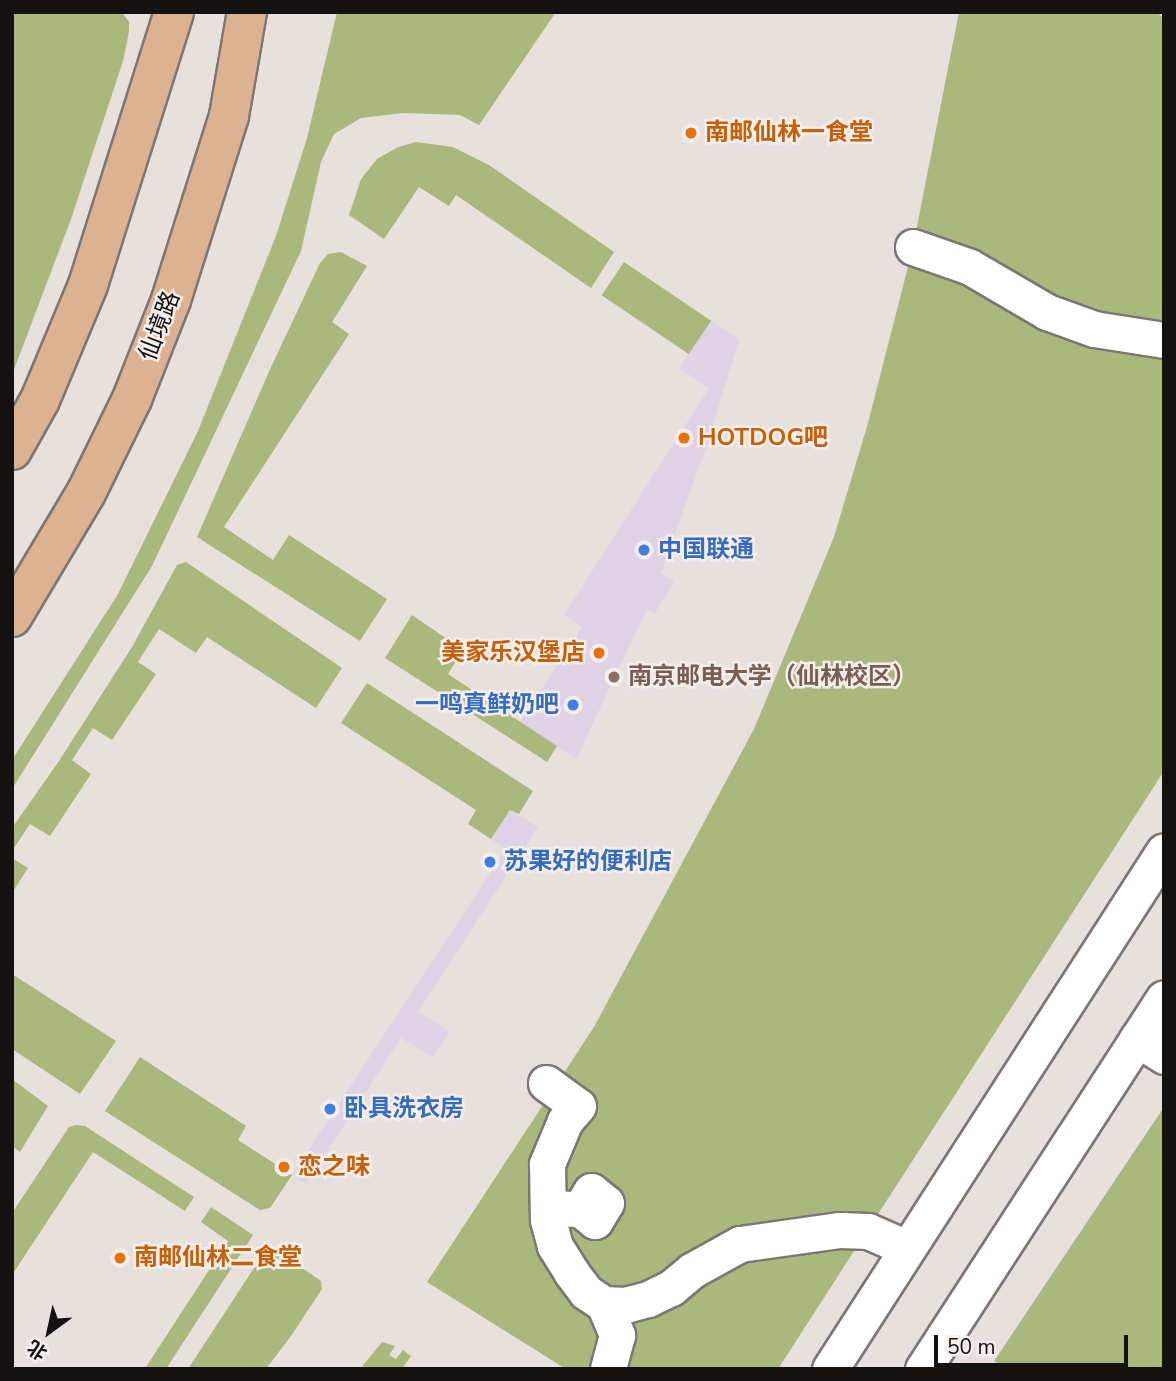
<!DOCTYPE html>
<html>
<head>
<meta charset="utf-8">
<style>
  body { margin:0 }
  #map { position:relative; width:1176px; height:1381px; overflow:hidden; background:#e8e0dd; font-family:"Nunito Sans","Noto Sans SC",sans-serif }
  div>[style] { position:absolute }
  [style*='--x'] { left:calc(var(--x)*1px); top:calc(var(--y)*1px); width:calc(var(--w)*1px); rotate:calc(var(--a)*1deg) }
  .commercial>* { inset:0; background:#e0d3e6 }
  .green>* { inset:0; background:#aab77d; transform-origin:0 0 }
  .roads { filter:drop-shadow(2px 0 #7d7774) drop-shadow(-2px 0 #7d7774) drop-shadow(0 2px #7d7774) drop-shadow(0 -2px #7d7774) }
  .minor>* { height:35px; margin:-17.5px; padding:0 17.5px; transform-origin:17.5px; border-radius:17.5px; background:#fff }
  .major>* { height:38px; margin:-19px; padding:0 19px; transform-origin:19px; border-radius:19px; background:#ddb293 }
  .dots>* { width:19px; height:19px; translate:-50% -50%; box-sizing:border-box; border:4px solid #f5eeeb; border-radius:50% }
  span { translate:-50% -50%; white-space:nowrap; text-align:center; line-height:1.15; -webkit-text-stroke:5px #f5eeeb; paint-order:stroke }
  .food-label { font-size:24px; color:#c56008; font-weight:700 }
  .left { translate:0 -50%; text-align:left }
  .right { translate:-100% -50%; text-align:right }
  .street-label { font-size:24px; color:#141211 }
  .shop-label { font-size:24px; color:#366cbe; font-weight:700 }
  .education-label { font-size:24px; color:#785e54; font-weight:700 }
  .frame { position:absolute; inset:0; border:14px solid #141211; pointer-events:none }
  .north { position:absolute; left:14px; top:1297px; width:70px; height:70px; -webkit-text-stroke:5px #f5eeeb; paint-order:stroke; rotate:213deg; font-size:19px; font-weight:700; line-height:28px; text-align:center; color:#141211 }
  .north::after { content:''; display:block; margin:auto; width:24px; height:32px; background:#141211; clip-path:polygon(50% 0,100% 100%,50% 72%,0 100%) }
  .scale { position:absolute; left:934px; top:1335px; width:194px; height:32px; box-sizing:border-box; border:4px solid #141211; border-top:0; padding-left:9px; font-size:21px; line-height:24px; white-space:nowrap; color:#141211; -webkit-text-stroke:5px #f5eeeb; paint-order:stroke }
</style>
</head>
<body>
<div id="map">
  <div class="commercial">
    <div style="clip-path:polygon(711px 320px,739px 340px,707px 445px,661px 573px,674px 582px,655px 613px,647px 609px,576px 759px,520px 722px,582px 627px,564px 615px,709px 388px,679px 368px)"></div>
    <div style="clip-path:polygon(510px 810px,538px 827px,418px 1012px,450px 1031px,433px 1057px,401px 1038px,306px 1184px,292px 1175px,506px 849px,491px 839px)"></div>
  </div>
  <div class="green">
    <div style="clip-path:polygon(12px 12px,122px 12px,129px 22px,129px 32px,123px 61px,71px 219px,12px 375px)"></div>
    <div style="clip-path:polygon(337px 12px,556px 12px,479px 125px,460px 115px,403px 113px,361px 118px,334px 134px,321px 162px,301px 251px,152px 566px,12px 789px,12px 760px,118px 594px,198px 431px,276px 236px,307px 138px)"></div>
    <div style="clip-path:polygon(959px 12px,1157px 12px,1164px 19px,1164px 771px,778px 1369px,566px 1369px,427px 1282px,594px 1027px,754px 729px,834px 537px,868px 423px,913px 247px)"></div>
    <div style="clip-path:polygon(416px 142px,453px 147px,489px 165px,614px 252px,591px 288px,456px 195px,449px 206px,419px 187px,384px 239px,349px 215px,361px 179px,377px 159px,398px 147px)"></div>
    <div style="clip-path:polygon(341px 252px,367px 266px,332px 322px,349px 334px,224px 527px,273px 560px,289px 535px,387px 599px,360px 641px,197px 537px,271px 367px,320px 263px,328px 254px)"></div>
    <div style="left:624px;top:262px;width:105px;height:40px;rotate:34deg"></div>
    <div style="clip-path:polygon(186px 562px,342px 668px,316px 708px,207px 637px,196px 653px,159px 629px,138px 662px,156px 674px,112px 740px,93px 728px,72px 760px,91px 774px,50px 836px,30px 824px,12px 851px,12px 828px,59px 761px,132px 647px,177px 565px)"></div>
    <div style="clip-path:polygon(412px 615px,463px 650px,448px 674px,557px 746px,547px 762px,385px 658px)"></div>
    <div style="clip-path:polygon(367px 683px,533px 791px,519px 814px,510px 810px,491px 839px,468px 824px,476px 810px,341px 723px)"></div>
    <div style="clip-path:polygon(12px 858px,28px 868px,12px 893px)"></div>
    <div style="clip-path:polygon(12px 974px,116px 1041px,80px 1094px,12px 1049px)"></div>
    <div style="clip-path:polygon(140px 1057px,246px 1126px,238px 1140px,292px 1175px,270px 1208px,260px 1210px,105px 1111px)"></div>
    <div style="clip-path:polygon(12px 1079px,48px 1106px,20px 1152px,12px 1146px)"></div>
    <div style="clip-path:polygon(1164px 1107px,1164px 1369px,1005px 1369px,994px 1361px)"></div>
    <div style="clip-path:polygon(76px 1125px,85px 1126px,194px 1197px,185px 1211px,93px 1152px,12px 1275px,12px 1213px,69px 1127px)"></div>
    <div style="clip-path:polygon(211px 1207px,253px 1235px,166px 1369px,149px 1369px,146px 1367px,228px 1241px,201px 1222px)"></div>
    <div style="clip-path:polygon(269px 1245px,321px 1281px,322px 1289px,291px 1336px,266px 1369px,188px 1369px)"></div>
    <div style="clip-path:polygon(382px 1342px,395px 1346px,389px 1355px,396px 1359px,403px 1350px,411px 1356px,402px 1369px,360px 1369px)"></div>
  </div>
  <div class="roads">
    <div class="minor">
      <div style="--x:913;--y:247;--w:60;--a:19.3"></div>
      <div style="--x:970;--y:267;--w:89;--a:30.3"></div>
      <div style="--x:1047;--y:312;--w:50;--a:19.9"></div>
      <div style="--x:1094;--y:329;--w:71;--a:8.9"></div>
      <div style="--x:1137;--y:1039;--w:32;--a:32"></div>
      <div style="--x:546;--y:1083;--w:39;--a:36"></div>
      <div style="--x:578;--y:1106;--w:20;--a:131"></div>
      <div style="--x:565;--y:1121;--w:47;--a:112.7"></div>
      <div style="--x:547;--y:1164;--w:56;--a:89"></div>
      <div style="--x:548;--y:1220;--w:27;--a:75"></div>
      <div style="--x:555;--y:1246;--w:31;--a:58"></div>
      <div style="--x:571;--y:1272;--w:25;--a:53"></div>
      <div style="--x:586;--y:1292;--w:22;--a:34"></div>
      <div style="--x:604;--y:1304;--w:21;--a:3"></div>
      <div style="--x:625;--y:1305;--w:24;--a:-15"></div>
      <div style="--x:648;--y:1299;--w:25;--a:-26"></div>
      <div style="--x:671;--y:1288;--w:26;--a:-40"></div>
      <div style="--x:691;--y:1271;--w:56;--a:-28.9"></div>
      <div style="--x:740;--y:1244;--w:101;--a:-8"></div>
      <div style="--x:840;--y:1230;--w:28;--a:2"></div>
      <div style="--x:868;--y:1231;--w:43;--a:23.6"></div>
      <div style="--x:548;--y:1208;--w:32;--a:2"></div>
      <div style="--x:580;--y:1209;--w:19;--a:39"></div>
      <div style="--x:595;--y:1221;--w:21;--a:-59"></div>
      <div style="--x:606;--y:1203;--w:19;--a:-141"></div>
      <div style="--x:591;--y:1191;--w:21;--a:121"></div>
      <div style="--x:604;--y:1304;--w:34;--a:67"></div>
      <div style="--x:617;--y:1335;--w:35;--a:105"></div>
      <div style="--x:830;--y:1369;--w:616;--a:-57.19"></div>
      <div style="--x:923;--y:1369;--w:442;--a:-57"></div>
    </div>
    <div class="major">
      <div style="--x:12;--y:450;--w:57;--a:-60.8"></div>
      <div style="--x:40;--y:400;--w:125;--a:-67.3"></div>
      <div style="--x:88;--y:285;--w:286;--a:-72.5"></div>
      <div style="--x:12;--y:617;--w:144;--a:-59.2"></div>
      <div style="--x:86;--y:493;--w:105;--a:-63.9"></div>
      <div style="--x:132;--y:399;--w:106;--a:-68.5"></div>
      <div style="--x:171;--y:300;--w:193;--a:-72.5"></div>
      <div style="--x:229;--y:116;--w:106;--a:-80.2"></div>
    </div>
  </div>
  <div class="dots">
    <div style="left:691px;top:133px;background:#e8710a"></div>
    <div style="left:684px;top:438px;background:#e8710a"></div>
    <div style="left:644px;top:550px;background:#3f7fe0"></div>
    <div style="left:599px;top:653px;background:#e8710a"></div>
    <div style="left:614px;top:677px;background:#8d6e63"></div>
    <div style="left:573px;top:705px;background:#3f7fe0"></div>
    <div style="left:490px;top:862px;background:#3f7fe0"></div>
    <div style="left:330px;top:1109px;background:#3f7fe0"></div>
    <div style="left:284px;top:1167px;background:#e8710a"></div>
    <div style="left:120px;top:1258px;background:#e8710a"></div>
  </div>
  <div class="food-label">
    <span class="left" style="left:705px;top:133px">南邮仙林一食堂</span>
    <span class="left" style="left:698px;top:438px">HOTDOG吧</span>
    <span class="right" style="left:585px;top:653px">美家乐汉堡店</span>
    <span class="left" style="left:298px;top:1167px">恋之味</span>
    <span class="left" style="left:134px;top:1258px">南邮仙林二食堂</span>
  </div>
  <div class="street-label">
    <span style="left:160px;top:326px;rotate:-69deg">仙境路</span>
  </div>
  <div class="shop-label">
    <span class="left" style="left:658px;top:550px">中国联通</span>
    <span class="right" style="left:559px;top:705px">一鸣真鲜奶吧</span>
    <span class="left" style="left:504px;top:862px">苏果好的便利店</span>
    <span class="left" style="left:344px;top:1109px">卧具洗衣房</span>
  </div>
  <div class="education-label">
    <span class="left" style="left:628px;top:677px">南京邮电大学（仙林校区）</span>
  </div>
  <div class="frame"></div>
  <div class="north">北</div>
  <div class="scale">50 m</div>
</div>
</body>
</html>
